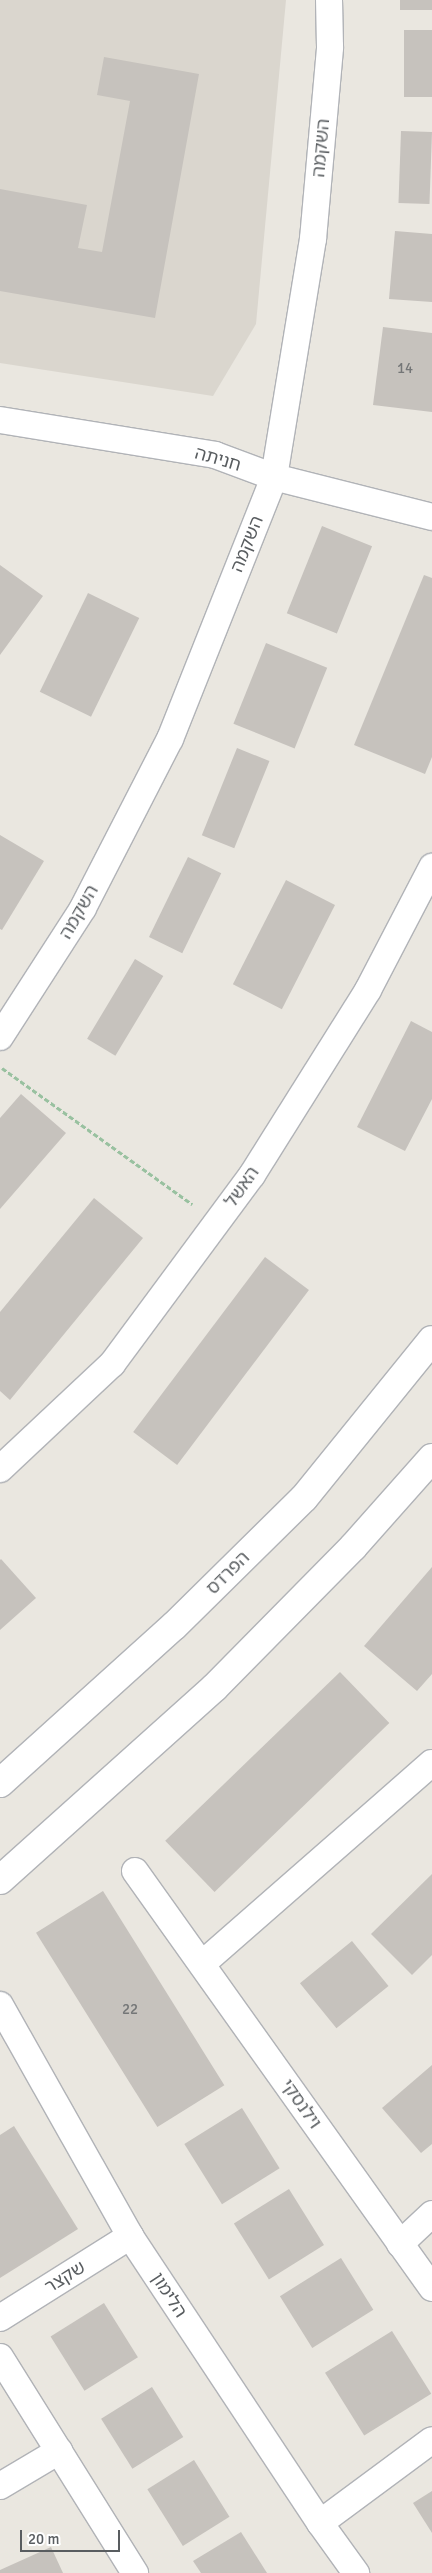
<!DOCTYPE html>
<html>
<head>
<meta charset="utf-8">
<style>
  body { margin:0 }
  #map { position:relative; width:432px; height:2573px; overflow:hidden; background:#eae7e0; font-family:Signika,"Noto Sans Hebrew",sans-serif }
  div>[style] { position:absolute }
  [style*='--x'] { left:calc(var(--x)*1px); top:calc(var(--y)*1px); width:calc(var(--w)*1px); rotate:calc(var(--a)*1deg) }
  .education>* { inset:0; background:#dad6ce }
  .building>* { inset:0; background:#c6c2bd; transform-origin:0 0 }
  .path>* { height:3px; margin-top:-1.5px; transform-origin:0; background:repeating-linear-gradient(90deg,#99c1a0 0 5px,transparent 0 7.5px) }
  .roads { filter:drop-shadow(1px 0 #b1b3b7) drop-shadow(-1px 0 #b1b3b7) drop-shadow(0 1px #b1b3b7) drop-shadow(0 -1px #b1b3b7) }
  .street>* { height:26px; margin:-13px; padding:0 13px; transform-origin:13px; border-radius:13px; background:#fff }
  .secondary>* { height:28px; margin:-14px; padding:0 14px; transform-origin:14px; border-radius:14px; background:#fff }
  span { translate:-50% -50%; white-space:nowrap; text-align:center; line-height:1.15; -webkit-text-stroke:5px #fff; paint-order:stroke }
  .number-label { font-size:15px; color:#747677 }
  .number-label span { -webkit-text-stroke-width:0 }
  .street-label { font-size:18px; color:#595d60 }
  .scale { position:absolute; left:20px; top:2530px; width:100px; height:22px; box-sizing:border-box; border:2px solid #595d60; border-top:0; padding-left:6px; font-size:15px; line-height:18px; white-space:nowrap; color:#595d60; -webkit-text-stroke:4px #fff; paint-order:stroke }
</style>
</head>
<body>
<div id="map">
  <div class="education">
    <div style="clip-path:polygon(0 0,286px 0,256px 324px,213px 396px,0 363px)"></div>
  </div>
  <div class="building">
    <div style="left:400px;top:0;width:32px;height:10px"></div>
    <div style="left:404px;top:30px;width:28px;height:67px"></div>
    <div style="clip-path:polygon(104px 57px,199px 74px,155px 318px,0 291px,0 189px,87px 205px,78px 248px,102px 252px,130px 101px,97px 95px)"></div>
    <div style="left:401px;top:131px;width:31px;height:72px;rotate:2deg"></div>
    <div style="clip-path:polygon(395px 231px,432px 234px,432px 302px,389px 299px)"></div>
    <div style="clip-path:polygon(383px 327px,432px 333px,432px 412px,373px 405px)"></div>
    <div style="left:322px;top:526px;width:54px;height:94px;rotate:22deg"></div>
    <div style="clip-path:polygon(0 565px,43px 596px,0 655px)"></div>
    <div style="clip-path:polygon(424px 575px,432px 578px,432px 757px,425px 774px,354px 745px)"></div>
    <div style="left:88px;top:593px;width:57px;height:110px;rotate:26deg"></div>
    <div style="left:266px;top:643px;width:66px;height:87px;rotate:22deg"></div>
    <div style="left:237px;top:748px;width:35px;height:94px;rotate:22deg"></div>
    <div style="clip-path:polygon(0 835px,44px 861px,2px 930px,0 929px)"></div>
    <div style="left:188px;top:857px;width:37px;height:89px;rotate:26deg"></div>
    <div style="left:286px;top:880px;width:55px;height:117px;rotate:27deg"></div>
    <div style="left:135px;top:959px;width:33px;height:93px;rotate:31deg"></div>
    <div style="clip-path:polygon(411px 1021px,432px 1032px,432px 1099px,405px 1151px,357px 1127px)"></div>
    <div style="clip-path:polygon(21px 1094px,66px 1133px,0 1209px,0 1118px)"></div>
    <div style="clip-path:polygon(94px 1198px,143px 1238px,10px 1400px,0 1391px,0 1312px)"></div>
    <div style="left:265px;top:1257px;width:55px;height:219px;rotate:37deg"></div>
    <div style="clip-path:polygon(1px 1559px,36px 1598px,0 1630px,0 1560px)"></div>
    <div style="clip-path:polygon(432px 1567px,432px 1674px,417px 1691px,364px 1646px)"></div>
    <div style="left:340px;top:1672px;width:71px;height:243px;rotate:46deg"></div>
    <div style="clip-path:polygon(432px 1874px,432px 1955px,412px 1975px,371px 1934px)"></div>
    <div style="left:103px;top:1891px;width:229px;height:79px;rotate:58deg"></div>
    <div style="left:352px;top:1941px;width:58px;height:67px;rotate:51deg"></div>
    <div style="clip-path:polygon(432px 2065px,432px 2144px,421px 2153px,382px 2108px)"></div>
    <div style="left:242px;top:2108px;width:71px;height:68px;rotate:58deg"></div>
    <div style="clip-path:polygon(14px 2126px,78px 2229px,0 2278px,0 2135px)"></div>
    <div style="left:289px;top:2189px;width:66px;height:65px;rotate:58deg"></div>
    <div style="left:341px;top:2258px;width:61px;height:72px;rotate:58deg"></div>
    <div style="left:104px;top:2303px;width:64px;height:63px;rotate:58deg"></div>
    <div style="left:392px;top:2331px;width:74px;height:79px;rotate:58deg"></div>
    <div style="left:152px;top:2387px;width:59px;height:60px;rotate:58deg"></div>
    <div style="left:194px;top:2460px;width:67px;height:55px;rotate:58deg"></div>
    <div style="clip-path:polygon(432px 2491px,432px 2533px,413px 2503px)"></div>
    <div style="clip-path:polygon(241px 2532px,267px 2573px,201px 2573px,193px 2561px)"></div>
    <div style="clip-path:polygon(51px 2547px,63px 2573px,0 2573px,0 2570px)"></div>
  </div>
  <div class="path">
    <div style="--x:2;--y:1068;--w:234;--a:35.6"></div>
  </div>
  <div class="roads">
    <div class="street">
      <div style="--x:0;--y:420;--w:218;--a:9.2"></div>
      <div style="--x:215;--y:455;--w:63;--a:20.4"></div>
      <div style="--x:274;--y:477;--w:163;--a:14.2"></div>
      <div style="--x:0;--y:1037;--w:153;--a:-57.2"></div>
      <div style="--x:83;--y:908;--w:190;--a:-62.8"></div>
      <div style="--x:170;--y:739;--w:282;--a:-68.3"></div>
      <div style="--x:274;--y:477;--w:241;--a:-80.7"></div>
      <div style="--x:313;--y:239;--w:193;--a:-84.9"></div>
      <div style="--x:330;--y:47;--w:47;--a:-91.2"></div>
      <div style="--x:0;--y:1469;--w:154;--a:-43.2"></div>
      <div style="--x:112;--y:1364;--w:235;--a:-53.5"></div>
      <div style="--x:252;--y:1175;--w:218;--a:-57.9"></div>
      <div style="--x:368;--y:990;--w:139;--a:-62.5"></div>
      <div style="--x:135;--y:1871;--w:512;--a:54.54"></div>
      <div style="--x:202;--y:1964;--w:305;--a:-41.2"></div>
      <div style="--x:0;--y:2005;--w:265;--a:60.6"></div>
      <div style="--x:130;--y:2236;--w:344;--a:56.5"></div>
      <div style="--x:320;--y:2523;--w:62;--a:54.2"></div>
      <div style="--x:400;--y:2244;--w:44;--a:-43.2"></div>
      <div style="--x:0;--y:2318;--w:154;--a:-32.2"></div>
      <div style="--x:0;--y:2357;--w:255;--a:58"></div>
      <div style="--x:0;--y:2486;--w:69;--a:-30.7"></div>
      <div style="--x:320;--y:2523;--w:139;--a:-36.5"></div>
    </div>
    <div class="secondary">
      <div style="--x:0;--y:1783;--w:234;--a:-42.1"></div>
      <div style="--x:174;--y:1626;--w:182;--a:-44.6"></div>
      <div style="--x:304;--y:1498;--w:203;--a:-51"></div>
      <div style="--x:0;--y:1880;--w:288;--a:-41.9"></div>
      <div style="--x:214;--y:1688;--w:198;--a:-45.4"></div>
      <div style="--x:353;--y:1547;--w:119;--a:-48.4"></div>
    </div>
  </div>
  <div class="number-label">
    <span style="left:405px;top:369px">14</span>
    <span style="left:130px;top:2010px">22</span>
  </div>
  <div class="street-label">
    <span style="left:321px;top:148px;rotate:-85deg">השקמה</span>
    <span style="left:218px;top:459px;rotate:16deg">חניתה</span>
    <span style="left:247px;top:544px;rotate:-68deg">השקמה</span>
    <span style="left:79px;top:912px;rotate:-60deg">השקמה</span>
    <span style="left:242px;top:1187px;rotate:-55deg">האשל</span>
    <span style="left:228px;top:1573px;rotate:-45deg">הפרדס</span>
    <span style="left:301px;top:2104px;rotate:55deg">וילנסקי</span>
    <span style="left:65px;top:2277px;rotate:-32deg">שקצר</span>
    <span style="left:169px;top:2295px;rotate:57deg">הלימון</span>
  </div>
  <div class="scale">20 m</div>
</div>
</body>
</html>
